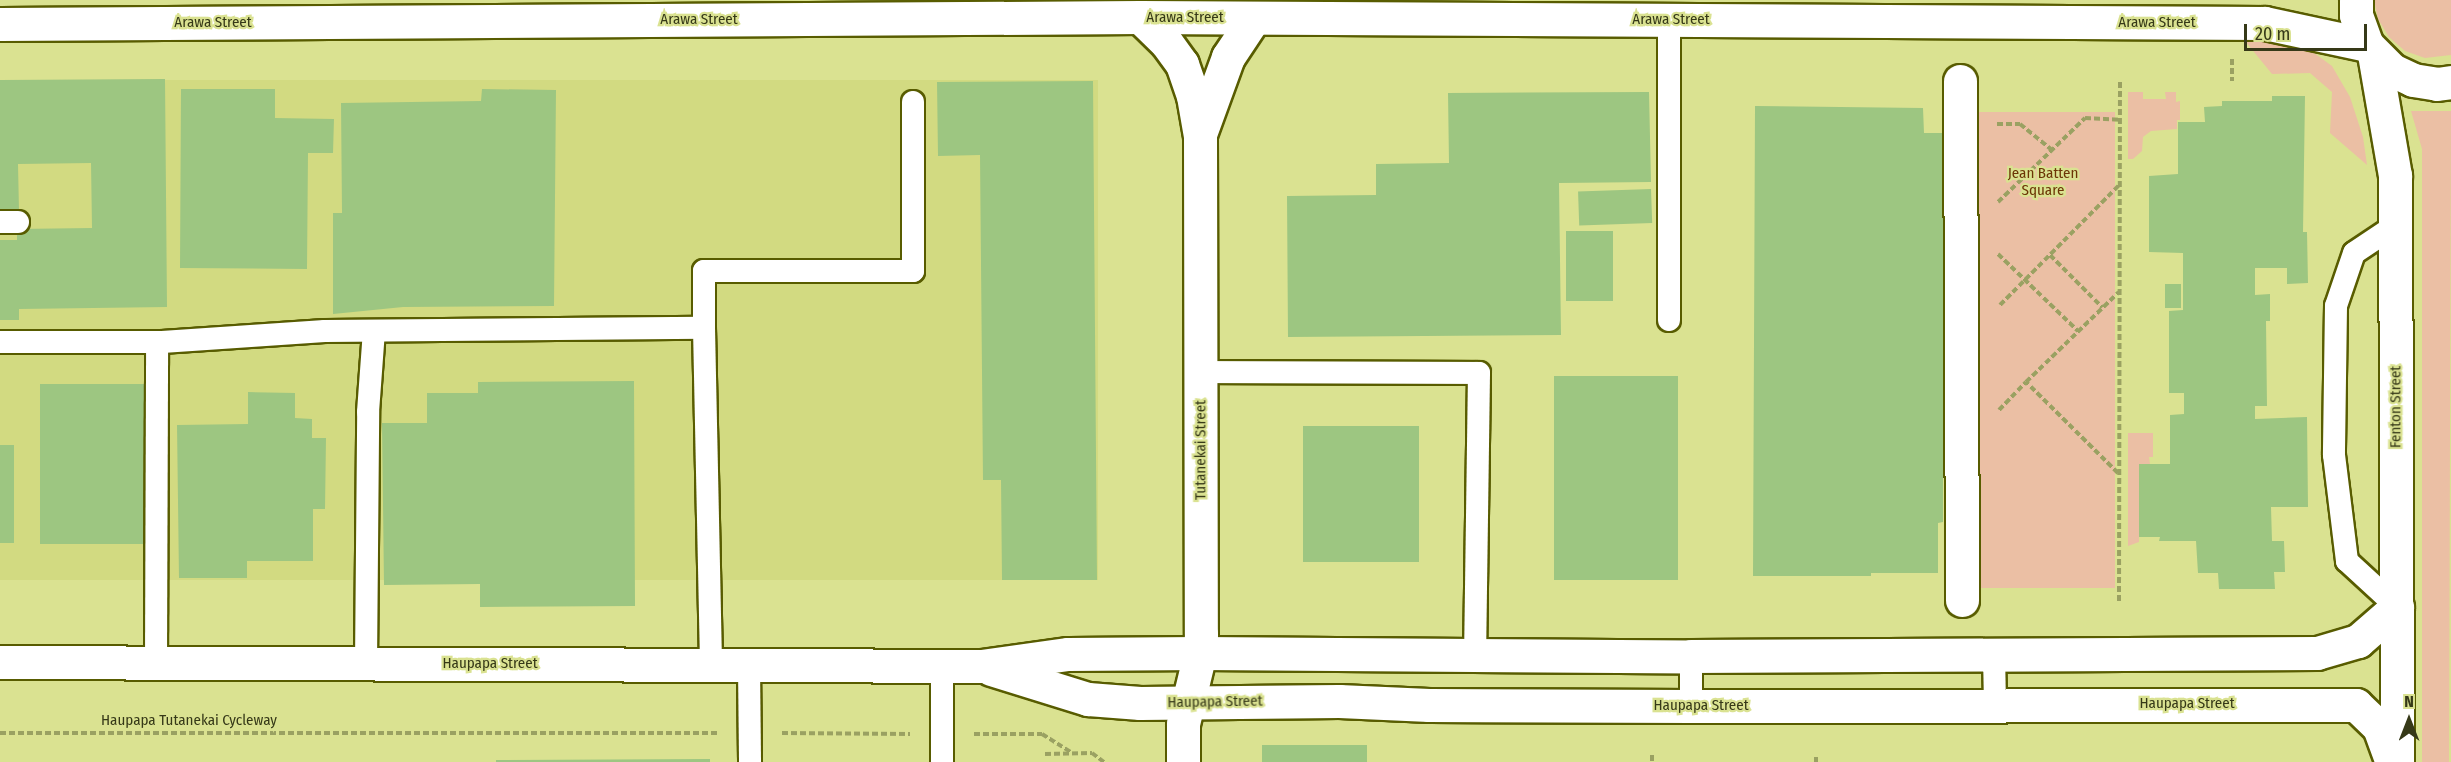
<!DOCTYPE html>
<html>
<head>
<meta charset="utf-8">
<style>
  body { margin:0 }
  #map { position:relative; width:2451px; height:762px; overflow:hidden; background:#dae291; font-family:"Fira Sans Condensed",sans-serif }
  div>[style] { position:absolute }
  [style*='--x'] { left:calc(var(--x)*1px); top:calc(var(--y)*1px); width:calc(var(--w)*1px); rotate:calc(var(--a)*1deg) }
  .built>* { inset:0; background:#d2da81; transform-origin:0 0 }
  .green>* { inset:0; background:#ebbfa4; transform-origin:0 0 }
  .building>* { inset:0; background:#9dc681; transform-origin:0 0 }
  .path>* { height:4px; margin-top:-2px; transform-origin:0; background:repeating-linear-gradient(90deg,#9aa162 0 6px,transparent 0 9px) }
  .roads { filter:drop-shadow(2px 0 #585c00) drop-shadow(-2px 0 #585c00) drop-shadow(0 2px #585c00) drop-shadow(0 -2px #585c00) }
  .lane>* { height:22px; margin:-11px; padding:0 11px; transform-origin:11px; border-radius:11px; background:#fff }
  .street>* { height:33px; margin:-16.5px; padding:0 16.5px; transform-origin:16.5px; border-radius:16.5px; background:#fff }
  .secondary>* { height:33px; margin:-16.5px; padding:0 16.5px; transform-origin:16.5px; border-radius:16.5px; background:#fff }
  span { translate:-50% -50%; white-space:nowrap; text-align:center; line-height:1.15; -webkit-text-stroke:4.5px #dae291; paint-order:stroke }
  .street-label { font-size:15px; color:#363918 }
  .park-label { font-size:15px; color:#6c3506 }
  .north { position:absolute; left:2379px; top:690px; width:60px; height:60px; -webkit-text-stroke:4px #dae291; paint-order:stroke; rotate:0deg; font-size:16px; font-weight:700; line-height:24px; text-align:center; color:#363918 }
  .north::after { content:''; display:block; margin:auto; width:21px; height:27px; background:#363918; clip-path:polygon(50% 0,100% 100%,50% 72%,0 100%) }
  .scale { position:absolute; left:2244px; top:24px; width:123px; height:27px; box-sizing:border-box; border:3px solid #363918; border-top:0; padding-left:8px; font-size:18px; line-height:21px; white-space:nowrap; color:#363918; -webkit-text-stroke:4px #dae291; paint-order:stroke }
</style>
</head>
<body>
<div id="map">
  <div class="built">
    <div style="left:1098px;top:80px;width:500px;height:1098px;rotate:90deg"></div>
  </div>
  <div class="green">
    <div style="clip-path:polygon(2374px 0,2451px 0,2451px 55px,2425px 58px,2405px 51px,2389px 37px,2378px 19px)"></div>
    <div style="clip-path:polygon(2266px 40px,2310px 50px,2332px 66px,2350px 97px,2363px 137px,2367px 165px,2330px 133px,2332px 92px,2310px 73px,2272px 74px,2245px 41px)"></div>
    <div style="clip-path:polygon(2128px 92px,2143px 92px,2143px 99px,2166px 99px,2165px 92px,2176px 92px,2176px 102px,2180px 101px,2180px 120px,2177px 120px,2177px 129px,2151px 131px,2143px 137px,2142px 151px,2133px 159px,2128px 159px)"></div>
    <div style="clip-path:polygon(2411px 111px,2451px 111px,2449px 762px,2422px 762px,2422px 149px)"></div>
    <div style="left:1974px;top:112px;width:141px;height:476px"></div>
    <div style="clip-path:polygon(2128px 433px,2153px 433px,2153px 457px,2149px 457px,2150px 464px,2139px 465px,2139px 542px,2128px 546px)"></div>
  </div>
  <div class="building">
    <div style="clip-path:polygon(165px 79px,167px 307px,19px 309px,19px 320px,0 320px,0 240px,17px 240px,17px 229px,92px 228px,91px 163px,18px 164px,19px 211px,0 211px,0 80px)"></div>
    <div style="clip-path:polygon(1093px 81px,1097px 580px,1002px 580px,1001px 480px,983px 480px,980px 155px,938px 156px,937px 82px)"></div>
    <div style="clip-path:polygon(181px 89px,275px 89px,275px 118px,334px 119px,333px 153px,308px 153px,307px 269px,180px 268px)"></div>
    <div style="clip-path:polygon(482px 89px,556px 90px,554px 306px,403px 307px,333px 314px,333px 213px,342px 213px,341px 103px,481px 101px)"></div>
    <div style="clip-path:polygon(1649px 92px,1651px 182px,1559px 183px,1561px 335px,1288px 337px,1287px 196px,1376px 195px,1376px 164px,1449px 163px,1448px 93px)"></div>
    <div style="clip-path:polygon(2272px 96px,2305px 96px,2303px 232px,2307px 232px,2308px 283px,2287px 284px,2287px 268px,2255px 268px,2255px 295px,2270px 294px,2270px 321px,2266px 321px,2267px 406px,2255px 406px,2255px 419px,2307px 417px,2308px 507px,2271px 507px,2272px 541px,2284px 541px,2285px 572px,2274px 572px,2275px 589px,2219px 589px,2218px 573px,2198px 573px,2196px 541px,2159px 541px,2160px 537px,2139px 537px,2139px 464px,2170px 464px,2170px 415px,2184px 414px,2184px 393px,2169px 393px,2169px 311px,2183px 310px,2183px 253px,2149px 252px,2149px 176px,2178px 174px,2178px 122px,2205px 122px,2204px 107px,2222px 106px,2222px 101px,2272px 101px)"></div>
    <div style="clip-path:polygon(1755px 106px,1923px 108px,1924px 133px,1943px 133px,1943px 522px,1938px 523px,1938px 573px,1871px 573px,1871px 576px,1753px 576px)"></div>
    <div style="left:1651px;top:189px;width:34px;height:73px;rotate:88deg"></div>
    <div style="left:1566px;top:231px;width:47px;height:70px"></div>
    <div style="left:2165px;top:284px;width:16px;height:24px"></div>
    <div style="left:1554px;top:376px;width:124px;height:204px"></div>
    <div style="clip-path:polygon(634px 381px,635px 606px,480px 607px,480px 584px,384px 585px,382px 423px,427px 423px,427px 393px,478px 393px,478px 382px)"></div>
    <div style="left:146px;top:384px;width:160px;height:106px;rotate:90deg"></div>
    <div style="clip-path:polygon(248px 392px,295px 393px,295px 418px,312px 419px,312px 438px,326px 438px,325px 509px,313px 509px,313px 561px,247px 561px,247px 578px,179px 578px,177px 425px,248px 424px)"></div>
    <div style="left:1303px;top:426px;width:116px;height:136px"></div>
    <div style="left:0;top:445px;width:14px;height:98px"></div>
    <div style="left:1367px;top:745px;width:17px;height:105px;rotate:90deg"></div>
    <div style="clip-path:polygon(710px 759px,710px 762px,496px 762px,496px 760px)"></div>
  </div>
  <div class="path">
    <div style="--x:2232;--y:59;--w:22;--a:90"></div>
    <div style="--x:1997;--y:124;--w:23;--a:0"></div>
    <div style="--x:2020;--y:124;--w:41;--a:39.1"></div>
    <div style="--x:1998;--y:202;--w:121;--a:-44"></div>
    <div style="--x:2085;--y:118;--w:35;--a:3"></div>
    <div style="--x:1998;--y:254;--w:111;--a:43.9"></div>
    <div style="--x:2050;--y:255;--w:74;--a:45"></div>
    <div style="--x:2000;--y:305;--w:169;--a:-45.2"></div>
    <div style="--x:1999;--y:410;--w:39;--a:-46"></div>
    <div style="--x:2118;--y:473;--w:129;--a:-135.3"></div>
    <div style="--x:2026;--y:382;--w:129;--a:-44.1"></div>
    <div style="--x:2119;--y:601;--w:520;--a:-89.89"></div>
    <div style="--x:0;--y:733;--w:718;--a:0"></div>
    <div style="--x:782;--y:733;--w:128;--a:0.4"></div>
    <div style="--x:974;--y:734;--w:68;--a:0"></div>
    <div style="--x:1042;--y:734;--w:36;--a:32"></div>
    <div style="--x:1045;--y:754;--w:47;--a:-1.2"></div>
    <div style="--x:1092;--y:753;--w:15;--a:37"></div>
    <div style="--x:1652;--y:755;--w:7;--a:90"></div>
    <div style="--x:1816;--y:757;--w:5;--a:90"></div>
  </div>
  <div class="roads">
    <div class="lane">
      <div style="--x:0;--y:222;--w:18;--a:0"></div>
      <div style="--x:2396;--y:225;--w:50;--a:146.3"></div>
      <div style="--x:2354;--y:253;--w:56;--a:108.8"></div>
      <div style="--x:2336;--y:306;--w:149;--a:90.8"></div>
      <div style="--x:2334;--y:455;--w:107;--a:83"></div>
      <div style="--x:2347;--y:561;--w:68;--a:42.6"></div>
      <div style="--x:1669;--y:320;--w:300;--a:-90"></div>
      <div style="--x:704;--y:328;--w:57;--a:-90"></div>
      <div style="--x:704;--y:271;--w:209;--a:0"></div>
      <div style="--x:913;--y:271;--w:169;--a:-90"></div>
      <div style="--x:0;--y:342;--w:162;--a:0"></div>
      <div style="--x:162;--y:342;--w:163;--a:-3.9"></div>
      <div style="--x:325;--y:331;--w:379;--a:-0.5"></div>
      <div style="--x:704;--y:328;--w:337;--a:88.8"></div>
      <div style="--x:1200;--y:372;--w:279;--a:0.2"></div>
      <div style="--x:1479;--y:373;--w:281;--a:90.8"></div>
      <div style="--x:1994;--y:653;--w:51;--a:88.9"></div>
      <div style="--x:1691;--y:656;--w:50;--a:90"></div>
      <div style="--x:156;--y:662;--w:320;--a:-89.8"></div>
      <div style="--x:366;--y:664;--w:252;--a:-89.5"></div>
      <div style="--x:368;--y:412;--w:81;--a:-85.8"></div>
      <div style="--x:749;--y:665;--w:97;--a:89.4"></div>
      <div style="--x:942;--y:666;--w:96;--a:90"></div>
    </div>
    <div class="street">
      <div style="--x:1140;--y:17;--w:36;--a:44"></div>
      <div style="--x:1166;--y:42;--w:27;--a:54"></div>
      <div style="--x:1182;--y:64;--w:34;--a:71"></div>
      <div style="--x:1193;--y:96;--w:41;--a:80.1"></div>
      <div style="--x:1200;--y:136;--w:498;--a:89.9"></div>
      <div style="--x:1201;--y:634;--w:19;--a:93"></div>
      <div style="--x:1200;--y:653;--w:73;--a:103.5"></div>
      <div style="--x:1183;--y:724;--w:38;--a:90"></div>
      <div style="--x:1960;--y:81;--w:519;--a:89.78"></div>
      <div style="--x:1200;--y:134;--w:82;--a:-70"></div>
      <div style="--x:1228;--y:57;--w:47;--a:-56.3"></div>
      <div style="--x:0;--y:662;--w:981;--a:0.23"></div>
      <div style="--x:981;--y:666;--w:88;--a:-7.9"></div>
      <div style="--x:1068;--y:654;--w:132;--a:-0.4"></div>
      <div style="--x:1200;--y:653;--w:491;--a:0.4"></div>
      <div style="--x:1691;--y:656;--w:626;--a:-0.27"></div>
      <div style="--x:2317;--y:653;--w:43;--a:-16.3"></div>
      <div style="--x:2358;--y:641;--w:52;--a:-41.1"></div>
      <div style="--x:991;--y:669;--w:102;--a:17.2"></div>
      <div style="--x:1088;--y:699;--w:52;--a:4.4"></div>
      <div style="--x:1140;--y:703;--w:199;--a:-0.6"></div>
      <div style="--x:1339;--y:701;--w:90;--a:2.5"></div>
      <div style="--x:1429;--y:705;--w:262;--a:0.2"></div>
      <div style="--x:1691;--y:706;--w:665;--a:-0.09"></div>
      <div style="--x:2356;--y:705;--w:32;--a:44"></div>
      <div style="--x:2379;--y:727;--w:37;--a:70"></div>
    </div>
    <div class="secondary">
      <div style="--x:2356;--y:0;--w:15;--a:90"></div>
      <div style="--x:2356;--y:15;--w:32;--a:70"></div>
      <div style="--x:2367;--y:45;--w:35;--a:45"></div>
      <div style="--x:2392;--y:70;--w:23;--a:25"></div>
      <div style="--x:2413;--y:80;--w:24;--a:9"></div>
      <div style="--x:2437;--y:84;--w:14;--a:-8"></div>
      <div style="--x:0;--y:24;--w:1140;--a:-0.35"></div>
      <div style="--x:1140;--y:17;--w:1125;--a:0.31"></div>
      <div style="--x:2265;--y:23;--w:104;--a:12.2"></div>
      <div style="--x:2374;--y:54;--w:123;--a:80.2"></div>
      <div style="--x:2395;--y:175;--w:587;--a:89.8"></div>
    </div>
  </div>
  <div class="street-label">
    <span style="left:1185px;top:18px">Arawa Street</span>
    <span style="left:699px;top:20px">Arawa Street</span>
    <span style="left:1671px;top:20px">Arawa Street</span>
    <span style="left:213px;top:23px">Arawa Street</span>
    <span style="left:2157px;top:23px">Arawa Street</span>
    <span style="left:2396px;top:407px;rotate:-90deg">Fenton Street</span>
    <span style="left:1201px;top:450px;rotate:-90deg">Tutanekai Street</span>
    <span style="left:490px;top:664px">Haupapa Street</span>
    <span style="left:1215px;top:702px;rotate:-1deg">Haupapa Street</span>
    <span style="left:2187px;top:704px">Haupapa Street</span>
    <span style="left:1701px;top:706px">Haupapa Street</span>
    <span style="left:189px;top:721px">Haupapa Tutanekai Cycleway</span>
  </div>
  <div class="park-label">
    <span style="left:2043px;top:182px">Jean Batten<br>Square</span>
  </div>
  <div class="north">N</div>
  <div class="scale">20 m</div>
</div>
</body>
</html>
